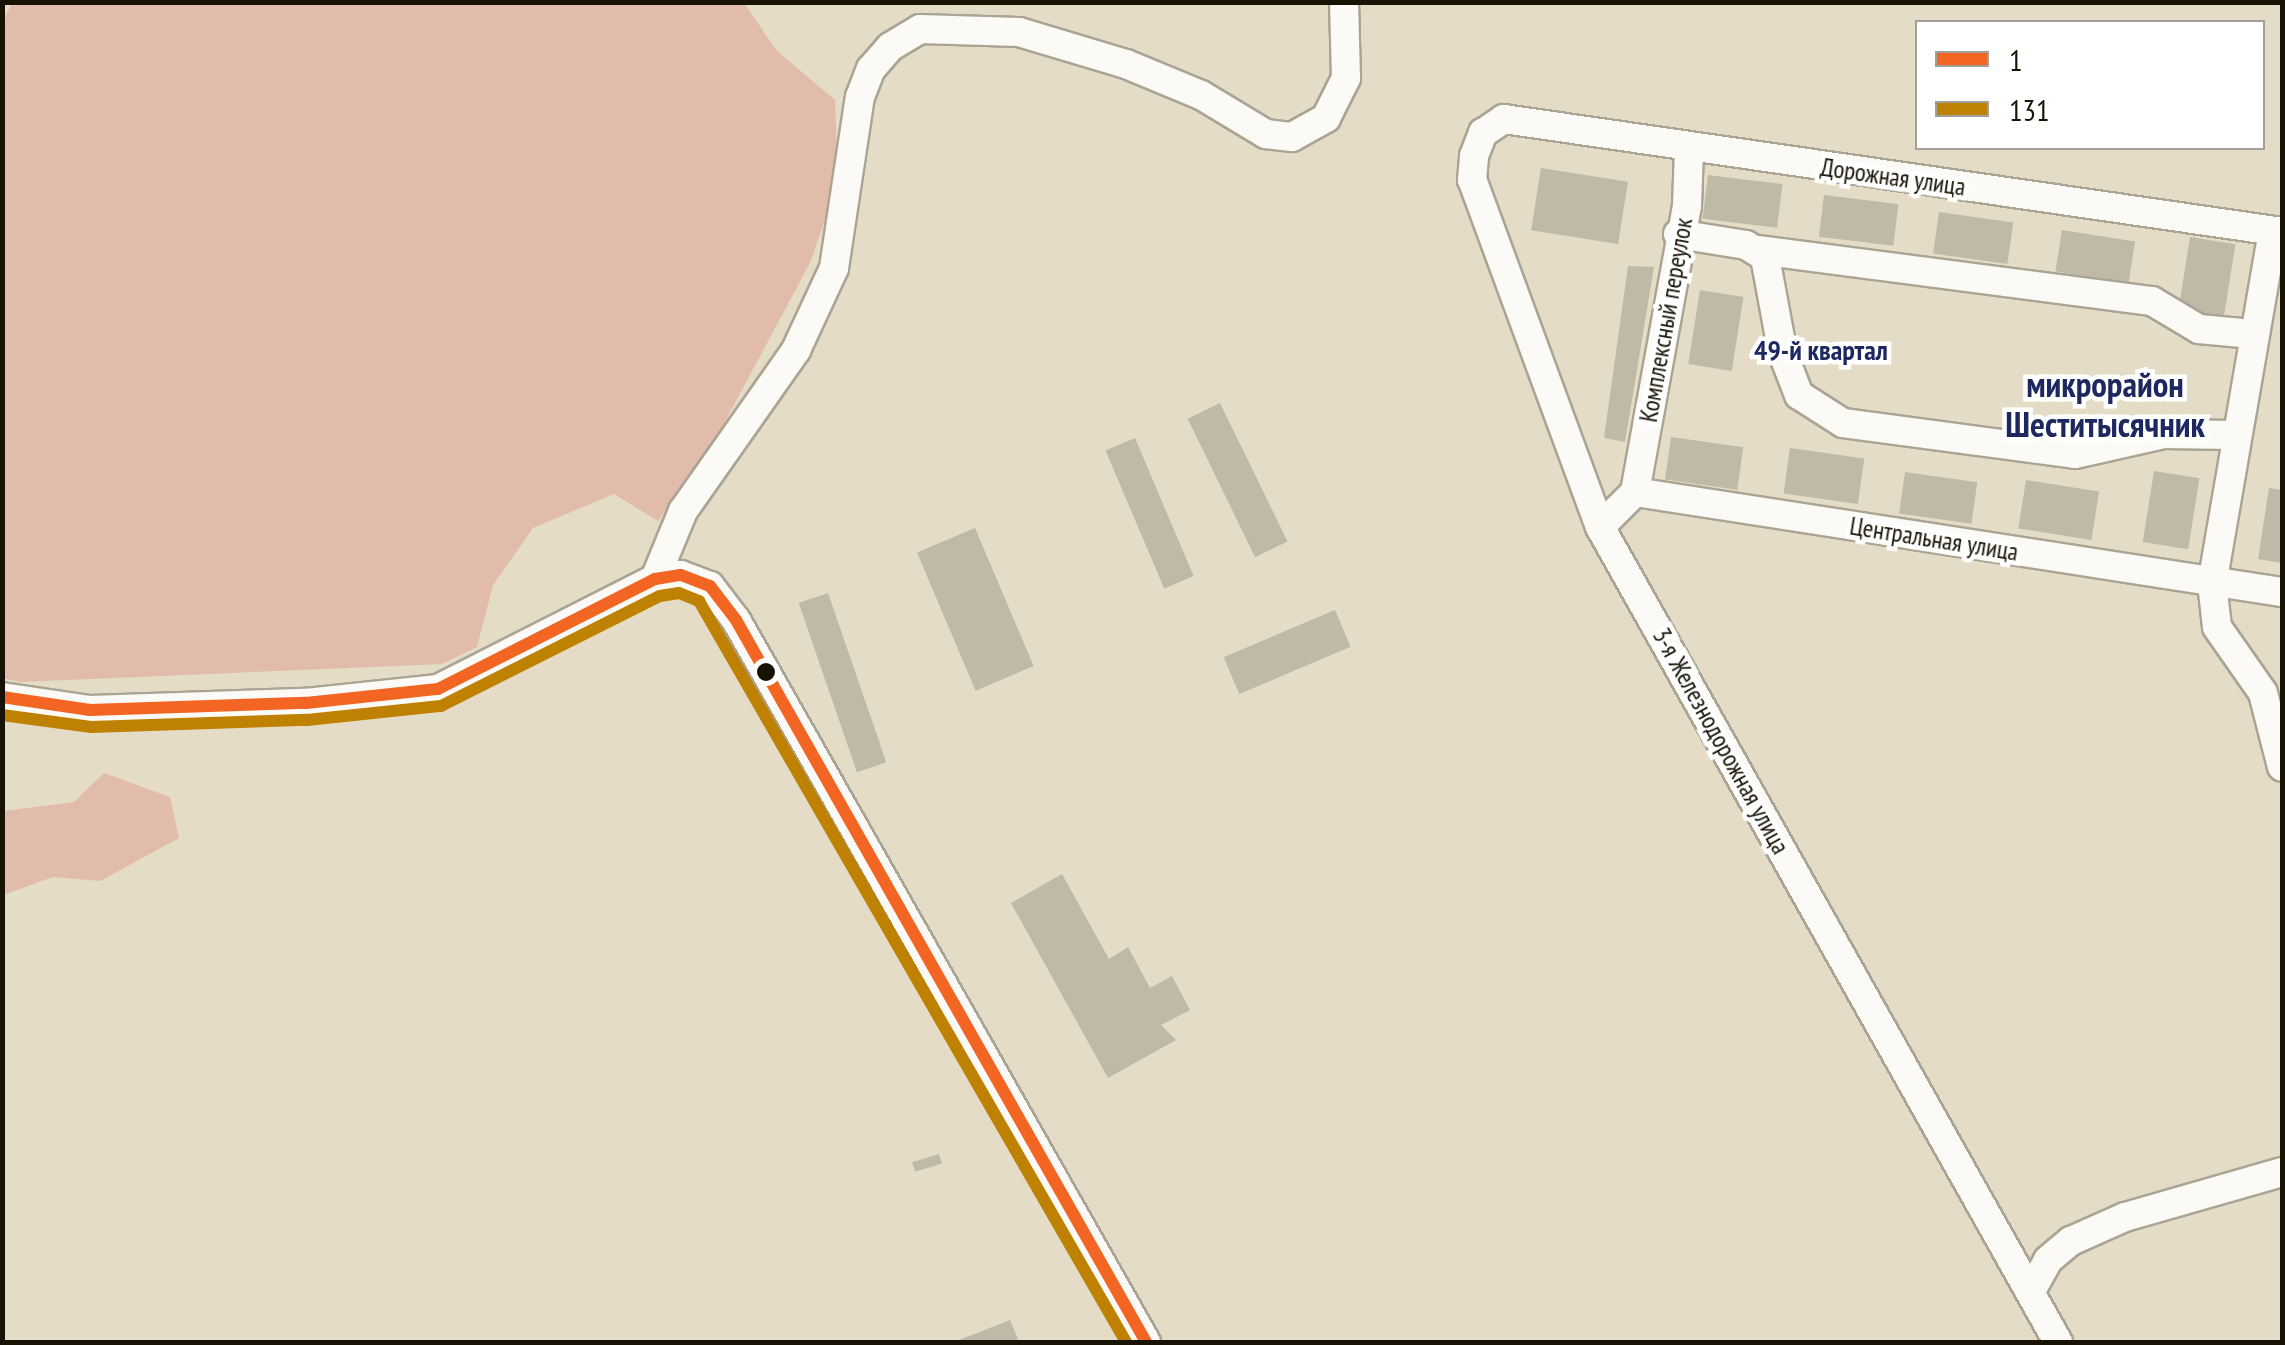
<!DOCTYPE html>
<html>
<head>
<meta charset="utf-8">
<style>
  body { margin:0 }
  #map { position:relative; width:2285px; height:1345px; overflow:hidden; background:#e4dcc6; font-family:"PT Sans Narrow",sans-serif }
  div>[style] { position:absolute }
  [style*='--x'] { left:calc(var(--x)*1px); top:calc(var(--y)*1px); width:calc(var(--w)*1px); rotate:calc(var(--a)*1deg) }
  .green>* { inset:0; background:#e2bcab }
  .building>* { inset:0; background:#bfb9a7; transform-origin:0 0 }
  .roads { filter:drop-shadow(2px 0 #aaa493) drop-shadow(-2px 0 #aaa493) drop-shadow(0 2px #aaa493) drop-shadow(0 -2px #aaa493) }
  .minor>* { height:28px; margin:-14px; padding:0 14px; transform-origin:14px; border-radius:14px; background:#fbfaf6 }
  .bus-1>* { height:12px; margin:-6px; padding:0 6px; transform-origin:6px; border-radius:6px; background:#f26522 }
  .bus-2>* { height:12px; margin:-6px; padding:0 6px; transform-origin:6px; border-radius:6px; background:#bf8101 }
  .dots>* { width:28px; height:28px; translate:-50% -50%; box-sizing:border-box; border:5px solid #fff; border-radius:50% }
  span { translate:-50% -50%; white-space:nowrap; text-align:center; line-height:1.15; -webkit-text-stroke:9px #fff; paint-order:stroke }
  .street-label { font-size:25px; color:#171204 }
  .neighbourhood-label { font-size:28px; color:#1e2860; font-weight:700 }
  .district-label { font-size:35px; color:#1e2860; font-weight:700 }
  .frame { position:absolute; inset:0; border:5px solid #171204; pointer-events:none }
  .legend { position:absolute; left:1915px; top:20px; width:350px; height:130px; box-sizing:border-box; background:#fff; border:2px solid #a2a09b; margin:0; padding:12px 18px; list-style:none; font-size:30px; color:#171204 }
  .legend li { display:flex; align-items:center; gap:20px; height:50px }
  .legend b { width:50px; border:2px solid #a2a09b }
</style>
</head>
<body>
<div id="map">
  <div class="green">
    <div style="clip-path:polygon(12px 3px,744px 3px,777px 51px,835px 100px,838px 180px,811px 261px,714px 442px,658px 521px,614px 494px,533px 528px,493px 585px,477px 647px,442px 664px,20px 682px,3px 678px,2px 23px)"></div>
    <div style="clip-path:polygon(104px 773px,170px 797px,179px 838px,100px 881px,53px 877px,3px 895px,3px 811px,74px 802px)"></div>
  </div>
  <div class="building">
    <div style="left:1541px;top:168px;width:88px;height:63px;rotate:9deg"></div>
    <div style="left:1708px;top:175px;width:75px;height:44px;rotate:7deg"></div>
    <div style="left:1824px;top:195px;width:75px;height:42px;rotate:7deg"></div>
    <div style="left:1939px;top:212px;width:75px;height:42px;rotate:8deg"></div>
    <div style="left:2062px;top:230px;width:74px;height:42px;rotate:9deg"></div>
    <div style="left:2190px;top:237px;width:46px;height:74px;rotate:9deg"></div>
    <div style="clip-path:polygon(1628px 266px,1654px 267px,1625px 442px,1604px 438px)"></div>
    <div style="left:1700px;top:290px;width:44px;height:75px;rotate:9deg"></div>
    <div style="left:1220px;top:403px;width:154px;height:36px;rotate:64deg"></div>
    <div style="left:1671px;top:437px;width:73px;height:43px;rotate:8deg"></div>
    <div style="left:1135px;top:438px;width:150px;height:32px;rotate:67deg"></div>
    <div style="left:1790px;top:448px;width:75px;height:46px;rotate:8deg"></div>
    <div style="left:2154px;top:471px;width:46px;height:72px;rotate:9deg"></div>
    <div style="left:1905px;top:472px;width:73px;height:42px;rotate:8deg"></div>
    <div style="left:2026px;top:480px;width:74px;height:49px;rotate:9deg"></div>
    <div style="clip-path:polygon(2269px 488px,2282px 490px,2282px 563px,2258px 559px)"></div>
    <div style="left:975px;top:528px;width:150px;height:63px;rotate:67deg"></div>
    <div style="left:828px;top:593px;width:179px;height:31px;rotate:71deg"></div>
    <div style="left:1335px;top:610px;width:40px;height:121px;rotate:67deg"></div>
    <div style="clip-path:polygon(1062px 874px,1109px 959px,1128px 947px,1150px 988px,1172px 976px,1190px 1010px,1161px 1025px,1176px 1040px,1108px 1078px,1011px 903px)"></div>
    <div style="left:939px;top:1154px;width:10px;height:28px;rotate:73deg"></div>
    <div style="clip-path:polygon(1010px 1320px,1018px 1339px,1011px 1342px,954px 1342px)"></div>
  </div>
  <div class="roads">
    <div class="minor">
      <div style="--x:2273;--y:231;--w:357;--a:99.8"></div>
      <div style="--x:2212;--y:583;--w:44;--a:83.5"></div>
      <div style="--x:2217;--y:627;--w:80;--a:55.1"></div>
      <div style="--x:2263;--y:693;--w:76;--a:75.6"></div>
      <div style="--x:1678;--y:234;--w:69;--a:9.2"></div>
      <div style="--x:1746;--y:245;--w:22;--a:32"></div>
      <div style="--x:1765;--y:257;--w:99;--a:79.5"></div>
      <div style="--x:1783;--y:354;--w:44;--a:68.7"></div>
      <div style="--x:1799;--y:395;--w:52;--a:32.5"></div>
      <div style="--x:1843;--y:423;--w:234;--a:7.6"></div>
      <div style="--x:2075;--y:454;--w:91;--a:-12.7"></div>
      <div style="--x:2164;--y:434;--w:69;--a:0.8"></div>
      <div style="--x:1758;--y:250;--w:397;--a:7.4"></div>
      <div style="--x:2152;--y:301;--w:55;--a:30.8"></div>
      <div style="--x:2199;--y:329;--w:54;--a:5.3"></div>
      <div style="--x:1635;--y:492;--w:291;--a:-79.7"></div>
      <div style="--x:1687;--y:206;--w:58;--a:-88"></div>
      <div style="--x:1600;--y:527;--w:49;--a:-45"></div>
      <div style="--x:1635;--y:492;--w:655;--a:8.79"></div>
      <div style="--x:655;--y:579;--w:74;--a:-67.6"></div>
      <div style="--x:683;--y:511;--w:197;--a:-54.9"></div>
      <div style="--x:796;--y:350;--w:90;--a:-65.1"></div>
      <div style="--x:834;--y:268;--w:173;--a:-81.4"></div>
      <div style="--x:860;--y:97;--w:30;--a:-69"></div>
      <div style="--x:871;--y:69;--w:29;--a:-49"></div>
      <div style="--x:890;--y:47;--w:35;--a:-31"></div>
      <div style="--x:920;--y:29;--w:99;--a:1.7"></div>
      <div style="--x:1019;--y:32;--w:112;--a:16.7"></div>
      <div style="--x:1126;--y:64;--w:81;--a:22.5"></div>
      <div style="--x:1201;--y:95;--w:76;--a:31"></div>
      <div style="--x:1266;--y:134;--w:26;--a:7"></div>
      <div style="--x:1292;--y:137;--w:39;--a:-29"></div>
      <div style="--x:1326;--y:118;--w:45;--a:-63.4"></div>
      <div style="--x:1346;--y:78;--w:76;--a:-91.5"></div>
      <div style="--x:2;--y:697;--w:89;--a:8.4"></div>
      <div style="--x:90;--y:710;--w:216;--a:-1.9"></div>
      <div style="--x:306;--y:703;--w:133;--a:-6.1"></div>
      <div style="--x:438;--y:689;--w:243;--a:-26.9"></div>
      <div style="--x:655;--y:579;--w:26;--a:-9"></div>
      <div style="--x:681;--y:575;--w:31;--a:21"></div>
      <div style="--x:710;--y:586;--w:43;--a:52.6"></div>
      <div style="--x:736;--y:620;--w:830;--a:60.41"></div>
      <div style="--x:2031;--y:1291;--w:35;--a:-61"></div>
      <div style="--x:2048;--y:1260;--w:30;--a:-40"></div>
      <div style="--x:2071;--y:1241;--w:59;--a:-24"></div>
      <div style="--x:2125;--y:1217;--w:163;--a:-16"></div>
      <div style="--x:2058;--y:1342;--w:935;--a:-119.33"></div>
      <div style="--x:1600;--y:527;--w:370;--a:-110.2"></div>
      <div style="--x:1472;--y:180;--w:24;--a:-85"></div>
      <div style="--x:1474;--y:156;--w:25;--a:-69"></div>
      <div style="--x:1483;--y:133;--w:25;--a:-34"></div>
      <div style="--x:1504;--y:119;--w:786;--a:8.26"></div>
    </div>
  </div>
  <div class="bus-1">
    <div style="--x:2;--y:697;--w:89;--a:8.4"></div>
    <div style="--x:90;--y:710;--w:216;--a:-1.9"></div>
    <div style="--x:306;--y:703;--w:133;--a:-6.1"></div>
    <div style="--x:438;--y:689;--w:243;--a:-26.9"></div>
    <div style="--x:655;--y:579;--w:26;--a:-9"></div>
    <div style="--x:681;--y:575;--w:31;--a:21"></div>
    <div style="--x:710;--y:586;--w:43;--a:52.6"></div>
    <div style="--x:736;--y:620;--w:830;--a:60.41"></div>
  </div>
  <div class="bus-2">
    <div style="--x:2;--y:715;--w:90;--a:7.7"></div>
    <div style="--x:91;--y:727;--w:216;--a:-1.9"></div>
    <div style="--x:307;--y:720;--w:135;--a:-6"></div>
    <div style="--x:441;--y:706;--w:245;--a:-26.7"></div>
    <div style="--x:660;--y:596;--w:19;--a:-9"></div>
    <div style="--x:679;--y:593;--w:22;--a:22"></div>
    <div style="--x:699;--y:601;--w:855;--a:60.05"></div>
  </div>
  <div class="dots">
    <div style="left:766px;top:672px;background:#171204"></div>
  </div>
  <div class="street-label">
    <span style="left:1893px;top:177px;rotate:8deg">Дорожная улица</span>
    <span style="left:1666px;top:320px;rotate:-80deg">Комплексный переулок</span>
    <span style="left:1934px;top:539px;rotate:9deg">Центральная улица</span>
    <span style="left:1721px;top:741px;rotate:61deg">3-я Железнодорожная улица</span>
  </div>
  <div class="neighbourhood-label">
    <span style="left:1821px;top:350px">49-й квартал</span>
  </div>
  <div class="district-label">
    <span style="left:2105px;top:404px">микрорайон<br>Шеститысячник</span>
  </div>
  <div class="frame"></div>
  <ul class="legend">
  <li><b style="height:12px;background:#f26522"></b>1</li>
  <li><b style="height:12px;background:#bf8101"></b>131</li>
  </ul>
</div>
</body>
</html>
